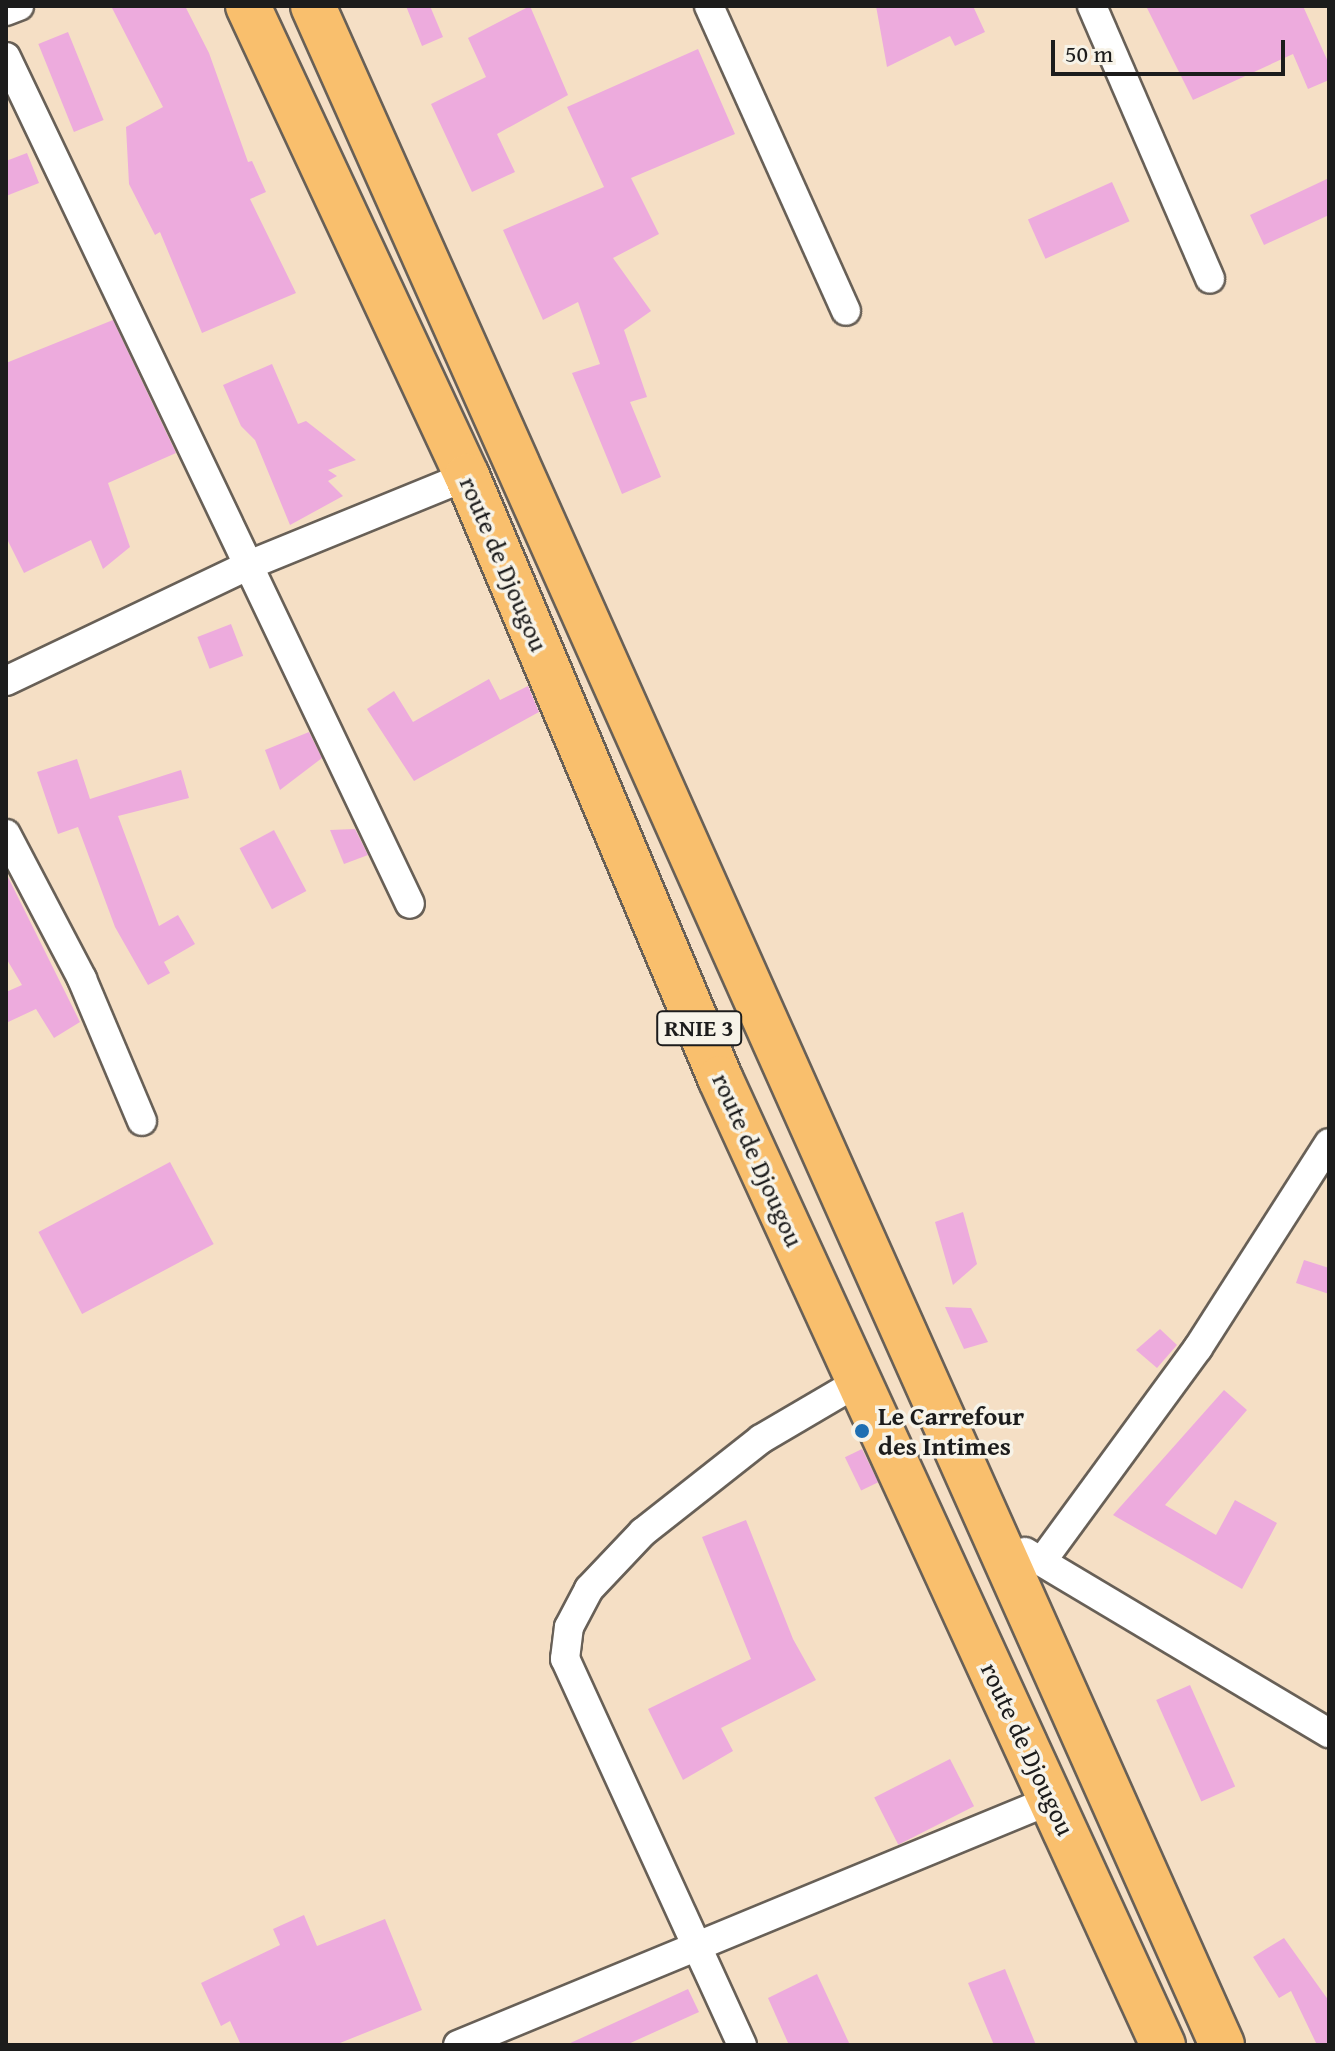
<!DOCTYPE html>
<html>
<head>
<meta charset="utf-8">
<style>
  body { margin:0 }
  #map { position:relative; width:1335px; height:2051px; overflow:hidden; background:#f5dfc5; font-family:"Gentium Book Plus",serif }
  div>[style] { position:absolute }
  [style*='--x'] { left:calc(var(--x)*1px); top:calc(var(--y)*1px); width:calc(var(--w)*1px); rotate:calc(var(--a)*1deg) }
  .building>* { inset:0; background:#edabdd; transform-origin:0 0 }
  .roads { filter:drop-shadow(2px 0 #686057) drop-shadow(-2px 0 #686057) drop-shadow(0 2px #686057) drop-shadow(0 -2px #686057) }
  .minor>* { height:28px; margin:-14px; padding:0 14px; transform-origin:14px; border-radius:14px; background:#fff }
  .trunk>* { height:44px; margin:-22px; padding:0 22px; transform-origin:22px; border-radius:22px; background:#f9bf6d }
  .dots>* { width:22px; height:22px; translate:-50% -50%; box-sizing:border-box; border:4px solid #f7f3e8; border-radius:50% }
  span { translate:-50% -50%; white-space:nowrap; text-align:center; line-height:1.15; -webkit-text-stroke:7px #f7f3e8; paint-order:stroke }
  .shield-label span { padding:2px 6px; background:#f7f3e8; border:2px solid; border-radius:6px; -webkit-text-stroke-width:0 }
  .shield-label { font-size:24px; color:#1c1c1c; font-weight:700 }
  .street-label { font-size:26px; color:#1c1c1c }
  .poi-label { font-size:26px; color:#1c1c1c; font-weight:700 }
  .left { translate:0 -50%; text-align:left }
  .frame { position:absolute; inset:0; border:8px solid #1c1c1c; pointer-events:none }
  .scale { position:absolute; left:1051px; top:40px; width:234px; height:36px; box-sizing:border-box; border:4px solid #1c1c1c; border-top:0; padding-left:10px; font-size:24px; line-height:28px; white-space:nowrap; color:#1c1c1c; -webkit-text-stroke:6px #f7f3e8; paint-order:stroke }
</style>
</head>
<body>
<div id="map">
  <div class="building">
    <div style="clip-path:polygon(111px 6px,185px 6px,209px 53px,248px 162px,252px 161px,266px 192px,250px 199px,296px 293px,202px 333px,160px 232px,155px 235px,129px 184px,126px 127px,163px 107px)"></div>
    <div style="clip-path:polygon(406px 6px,430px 6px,443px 37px,422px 46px)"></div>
    <div style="clip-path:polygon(530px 6px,568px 95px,497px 134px,515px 172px,472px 192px,431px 104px,486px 77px,468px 38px)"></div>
    <div style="clip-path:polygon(876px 6px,973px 6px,985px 32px,955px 46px,950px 36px,887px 67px)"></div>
    <div style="clip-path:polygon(1146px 6px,1303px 6px,1329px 64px,1329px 80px,1308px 89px,1293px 54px,1193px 100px)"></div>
    <div style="left:68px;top:32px;width:95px;height:32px;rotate:68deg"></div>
    <div style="clip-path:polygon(698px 49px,735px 134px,631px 178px,659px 234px,613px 258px,651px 311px,624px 330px,647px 397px,630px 402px,661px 477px,622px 494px,572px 373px,600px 364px,578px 302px,543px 320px,503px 230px,604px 187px,567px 107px)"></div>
    <div style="clip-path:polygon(27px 153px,39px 183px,6px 196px,6px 161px)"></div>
    <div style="clip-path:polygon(1329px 178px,1329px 215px,1264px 245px,1250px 215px)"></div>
    <div style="left:1112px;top:182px;width:43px;height:92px;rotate:66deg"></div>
    <div style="clip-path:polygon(113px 320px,176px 453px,108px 483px,130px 547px,103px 569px,91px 540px,24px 573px,6px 537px,6px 363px)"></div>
    <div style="clip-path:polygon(272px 364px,298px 424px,306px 421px,356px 460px,328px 470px,337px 476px,328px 481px,343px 496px,290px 525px,255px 440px,241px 426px,223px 385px)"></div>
    <div style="left:231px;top:624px;width:34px;height:36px;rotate:69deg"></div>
    <div style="clip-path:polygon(489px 679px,500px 700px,528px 686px,539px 712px,414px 781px,367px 709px,394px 691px,413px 722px)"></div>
    <div style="clip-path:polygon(309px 732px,322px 758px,280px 790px,265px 750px)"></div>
    <div style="clip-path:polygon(77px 759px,90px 799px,181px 770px,189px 798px,118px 816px,159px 926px,178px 915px,195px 944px,164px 962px,170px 973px,148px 985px,115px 927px,78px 827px,58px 834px,37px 772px)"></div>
    <div style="clip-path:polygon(355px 829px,368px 855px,344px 864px,330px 830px)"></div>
    <div style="left:274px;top:830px;width:69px;height:39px;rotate:62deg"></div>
    <div style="clip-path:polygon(6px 873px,80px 1022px,54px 1038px,36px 1009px,6px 1023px,6px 992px,22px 985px,6px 958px)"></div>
    <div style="left:170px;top:1162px;width:93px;height:149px;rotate:62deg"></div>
    <div style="clip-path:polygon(963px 1212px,977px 1264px,953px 1285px,935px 1222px)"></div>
    <div style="clip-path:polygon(1304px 1260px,1329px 1268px,1329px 1294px,1296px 1283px)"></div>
    <div style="clip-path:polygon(945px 1307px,971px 1308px,988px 1342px,964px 1349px)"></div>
    <div style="clip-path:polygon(1160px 1329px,1177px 1345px,1157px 1368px,1136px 1350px)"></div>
    <div style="clip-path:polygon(1224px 1390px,1247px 1410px,1165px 1505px,1216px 1535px,1235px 1500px,1277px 1523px,1242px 1589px,1113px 1515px)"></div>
    <div style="left:862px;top:1449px;width:37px;height:19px;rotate:64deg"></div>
    <div style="clip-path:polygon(746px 1520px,793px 1639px,816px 1680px,721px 1728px,733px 1751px,683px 1780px,648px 1709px,751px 1659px,702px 1537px)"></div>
    <div style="left:1190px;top:1685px;width:111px;height:37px;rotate:66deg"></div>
    <div style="left:950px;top:1759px;width:53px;height:85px;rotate:63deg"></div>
    <div style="clip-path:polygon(304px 1915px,317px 1946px,385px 1919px,422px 2010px,335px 2045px,241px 2045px,230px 2021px,221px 2026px,201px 1983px,280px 1945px,273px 1929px)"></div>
    <div style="clip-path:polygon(1284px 1938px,1329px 2001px,1329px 2045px,1317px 2045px,1291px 1991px,1279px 1998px,1253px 1957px)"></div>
    <div style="clip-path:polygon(1005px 1969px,1036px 2045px,994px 2045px,968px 1983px)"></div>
    <div style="clip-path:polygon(817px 1974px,850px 2045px,789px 2045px,768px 1998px)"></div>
    <div style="clip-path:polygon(688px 1989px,699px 2012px,626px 2045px,566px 2045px)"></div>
  </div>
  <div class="roads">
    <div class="minor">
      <div style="--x:709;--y:6;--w:334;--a:65.8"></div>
      <div style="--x:1092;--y:6;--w:297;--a:66.6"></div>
      <div style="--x:6;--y:11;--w:14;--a:-21"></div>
      <div style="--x:6;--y:57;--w:938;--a:64.5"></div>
      <div style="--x:6;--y:681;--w:269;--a:-25.5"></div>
      <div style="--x:249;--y:565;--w:235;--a:-22.2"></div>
      <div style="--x:6;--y:834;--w:164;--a:62.3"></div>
      <div style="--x:82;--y:979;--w:154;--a:67.1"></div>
      <div style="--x:1025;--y:1552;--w:354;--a:30.8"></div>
      <div style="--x:1042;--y:1561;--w:264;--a:-53.8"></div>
      <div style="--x:1198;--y:1348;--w:243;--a:-57.4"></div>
      <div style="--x:458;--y:2045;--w:642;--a:-22.45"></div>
      <div style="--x:742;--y:2045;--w:425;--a:-114.6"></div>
      <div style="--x:565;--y:1659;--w:32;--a:-83"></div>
      <div style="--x:569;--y:1627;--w:43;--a:-62.2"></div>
      <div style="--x:589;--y:1589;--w:79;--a:-46.5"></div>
      <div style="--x:643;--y:1532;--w:150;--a:-38.2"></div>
      <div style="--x:761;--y:1439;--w:113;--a:-30.4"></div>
    </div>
    <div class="trunk">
      <div style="--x:248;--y:6;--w:519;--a:65.02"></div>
      <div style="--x:467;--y:476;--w:653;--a:67.2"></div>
      <div style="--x:720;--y:1078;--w:1064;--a:65.39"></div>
      <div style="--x:313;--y:6;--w:2232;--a:65.97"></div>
    </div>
  </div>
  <div class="dots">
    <div style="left:862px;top:1431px;background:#1f6fb2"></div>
  </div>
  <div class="shield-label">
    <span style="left:699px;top:1028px">RNIE 3</span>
  </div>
  <div class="street-label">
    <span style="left:504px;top:564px;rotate:67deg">route de Djougou</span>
    <span style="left:758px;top:1160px;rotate:66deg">route de Djougou</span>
    <span style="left:1028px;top:1749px;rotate:65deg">route de Djougou</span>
  </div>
  <div class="poi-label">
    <span class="left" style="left:878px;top:1431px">Le Carrefour<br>des Intimes</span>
  </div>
  <div class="frame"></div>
  <div class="scale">50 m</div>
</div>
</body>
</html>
